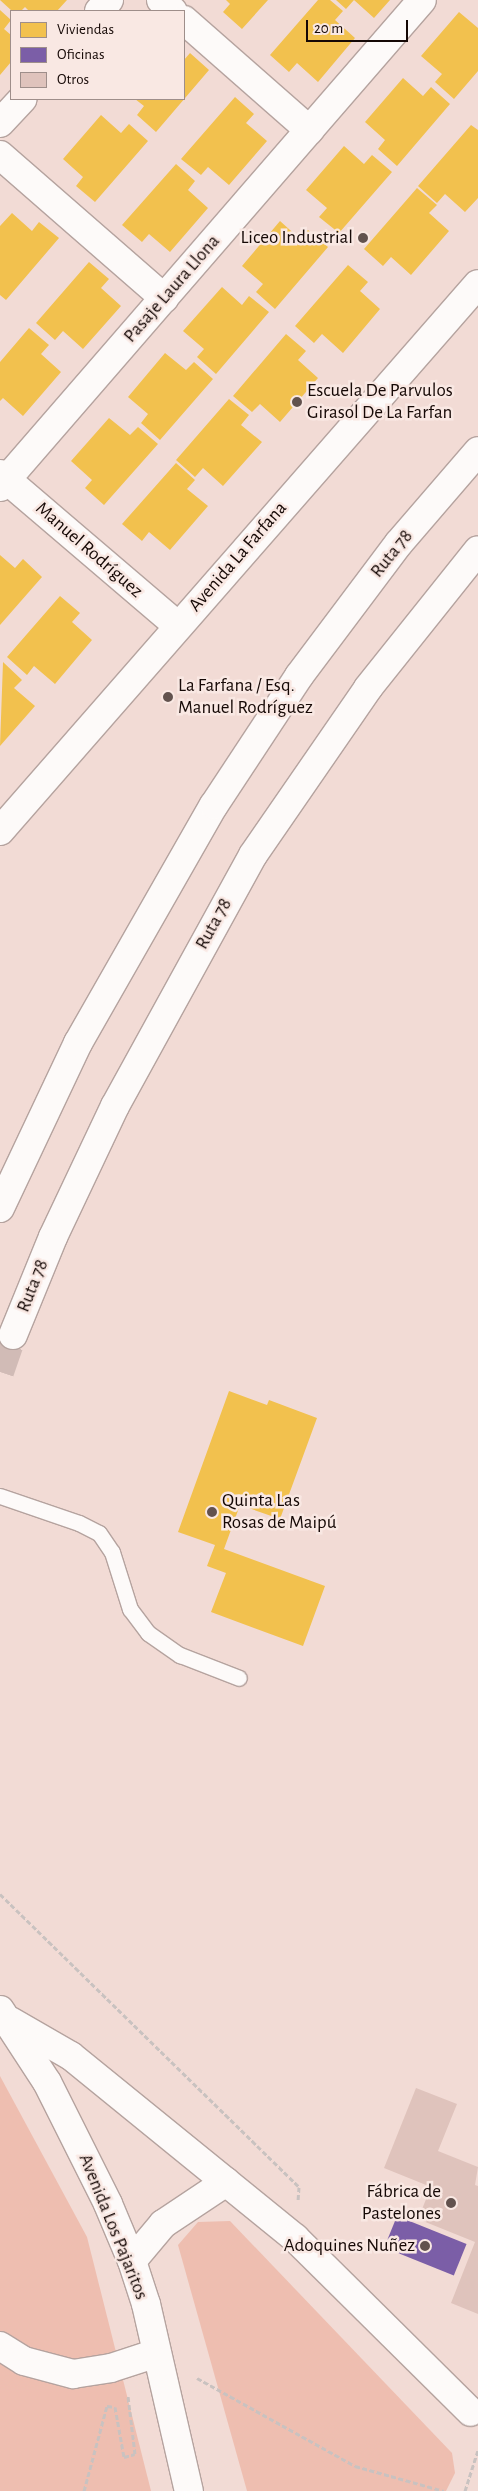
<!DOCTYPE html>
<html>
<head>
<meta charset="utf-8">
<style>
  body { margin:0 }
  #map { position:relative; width:478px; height:2491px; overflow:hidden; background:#f2dbd5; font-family:"Alegreya Sans",sans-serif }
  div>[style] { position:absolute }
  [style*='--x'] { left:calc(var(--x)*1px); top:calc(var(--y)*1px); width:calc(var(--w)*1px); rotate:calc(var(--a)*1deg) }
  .green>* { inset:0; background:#eebeb0 }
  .homes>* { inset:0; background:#f2c14e }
  .offices>* { inset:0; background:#7b5ea7; transform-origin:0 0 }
  .building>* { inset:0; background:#dfc3bc }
  .motorway-tunnel>* { height:28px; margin-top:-14px; transform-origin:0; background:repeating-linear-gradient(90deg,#d1bbb6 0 28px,transparent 0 42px) }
  .path>* { height:3px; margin-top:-1.5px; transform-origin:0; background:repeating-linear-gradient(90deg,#c9c2c0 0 5px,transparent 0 7.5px) }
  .roads { filter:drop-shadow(1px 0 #b5a39f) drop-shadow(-1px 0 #b5a39f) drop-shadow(0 1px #b5a39f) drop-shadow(0 -1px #b5a39f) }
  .service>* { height:15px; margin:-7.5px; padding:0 7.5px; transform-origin:7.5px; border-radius:7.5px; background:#fdfaf9 }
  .minor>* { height:28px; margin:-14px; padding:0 14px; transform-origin:14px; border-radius:14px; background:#fdfaf9 }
  .tertiary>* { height:28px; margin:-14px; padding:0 14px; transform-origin:14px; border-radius:14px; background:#fdfaf9 }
  .primary>* { height:28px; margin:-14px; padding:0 14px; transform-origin:14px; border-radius:14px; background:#fdfaf9 }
  .motorway>* { height:28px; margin:-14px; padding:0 14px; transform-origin:14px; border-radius:14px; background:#fdfaf9 }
  .dots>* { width:14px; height:14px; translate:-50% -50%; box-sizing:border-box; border:2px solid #f9e8e3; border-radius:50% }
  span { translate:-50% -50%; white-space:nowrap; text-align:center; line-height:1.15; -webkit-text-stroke:5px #f9e8e3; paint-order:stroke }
  .poi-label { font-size:19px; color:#150805 }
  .right { translate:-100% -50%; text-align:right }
  .left { translate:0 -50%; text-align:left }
  .street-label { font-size:19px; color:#150805 }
  .legend { position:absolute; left:10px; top:10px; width:175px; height:90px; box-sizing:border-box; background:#f9e8e3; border:1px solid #9e8e8a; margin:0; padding:6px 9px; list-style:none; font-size:15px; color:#150805 }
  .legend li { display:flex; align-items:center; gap:10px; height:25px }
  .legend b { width:25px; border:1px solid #9e8e8a }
  .scale { position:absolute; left:306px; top:20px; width:102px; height:22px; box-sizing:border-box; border:2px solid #150805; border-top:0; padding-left:6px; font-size:15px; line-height:18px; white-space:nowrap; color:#150805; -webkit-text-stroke:4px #f9e8e3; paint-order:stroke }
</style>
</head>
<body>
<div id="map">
  <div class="green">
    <div style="clip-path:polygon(0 2076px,87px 2237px,151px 2491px,0 2491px)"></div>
    <div style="clip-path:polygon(230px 2221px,452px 2453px,455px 2473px,446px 2491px,247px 2491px,178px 2245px,198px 2222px)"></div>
  </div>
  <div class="homes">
    <div style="clip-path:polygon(0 0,67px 0,57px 11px,29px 11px,25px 7px,21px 11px,12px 11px)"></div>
    <div style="clip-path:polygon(226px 0,268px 0,242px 29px,223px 12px,230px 4px)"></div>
    <div style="clip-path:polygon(318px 0,330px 0,343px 11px,335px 20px,355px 38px,318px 82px,297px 63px,289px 72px,270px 55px)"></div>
    <div style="clip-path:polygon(336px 0,390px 0,374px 18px,354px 0,346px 9px)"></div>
    <div style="clip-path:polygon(0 10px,11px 20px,4px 29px,11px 35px,11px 62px,0 75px)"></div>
    <div style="clip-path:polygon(459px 12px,478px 28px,478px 71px,454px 99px,435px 82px,442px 74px,421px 56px)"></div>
    <div style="clip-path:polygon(190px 53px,209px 70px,156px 132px,137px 115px,144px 106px,135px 99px,184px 99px,184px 60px)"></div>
    <div style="clip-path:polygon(403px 78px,423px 96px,431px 87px,450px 104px,397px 166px,378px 149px,385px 140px,365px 122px)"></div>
    <div style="clip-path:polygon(235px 97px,254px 114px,246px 123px,267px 141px,229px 185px,208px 167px,201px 175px,181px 159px)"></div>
    <div style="clip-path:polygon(101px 115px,121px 133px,129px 124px,148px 141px,95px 202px,76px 186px,83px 177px,63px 159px)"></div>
    <div style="clip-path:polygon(471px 125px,478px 130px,478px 198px,465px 212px,445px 194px,437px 203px,418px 186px)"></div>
    <div style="clip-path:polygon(344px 146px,364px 164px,372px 155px,392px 172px,339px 233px,319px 217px,327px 208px,306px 190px)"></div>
    <div style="clip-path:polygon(176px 164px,195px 181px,188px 190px,208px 208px,170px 252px,149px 234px,142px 242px,122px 225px)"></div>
    <div style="clip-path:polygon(417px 188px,437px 205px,429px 213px,449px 231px,411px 275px,391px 257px,383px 266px,364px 249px)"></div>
    <div style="clip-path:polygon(12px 213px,32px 231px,39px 222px,59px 238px,6px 300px,0 295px,0 226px)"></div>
    <div style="clip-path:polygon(280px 221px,300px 239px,308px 230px,328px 247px,275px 309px,256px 292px,263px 284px,242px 266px)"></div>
    <div style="clip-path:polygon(89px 262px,109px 279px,101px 288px,121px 306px,83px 349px,63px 331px,55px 340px,36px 323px)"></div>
    <div style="clip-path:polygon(348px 265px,368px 282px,360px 291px,380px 309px,343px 353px,322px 334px,314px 343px,295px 326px)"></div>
    <div style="clip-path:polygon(222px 287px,242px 305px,249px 296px,269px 312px,216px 374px,197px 357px,204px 349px,183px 331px)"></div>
    <div style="clip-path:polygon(29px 328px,49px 345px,41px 354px,61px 372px,23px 416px,3px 398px,0 401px,0 362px)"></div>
    <div style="clip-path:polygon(286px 334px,306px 351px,298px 360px,318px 378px,280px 422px,260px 404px,252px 412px,233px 396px)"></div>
    <div style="clip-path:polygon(165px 353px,186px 370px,194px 362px,213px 379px,160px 440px,141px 423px,148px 414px,128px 397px)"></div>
    <div style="clip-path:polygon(229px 399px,249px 415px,241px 425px,262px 442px,223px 486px,203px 468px,195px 477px,176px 460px)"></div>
    <div style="clip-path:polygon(109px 418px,130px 435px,138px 427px,158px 444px,104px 505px,85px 488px,92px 480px,71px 461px)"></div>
    <div style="clip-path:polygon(176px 463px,195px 480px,187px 489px,208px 506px,170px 550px,149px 532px,142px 541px,122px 524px)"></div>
    <div style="clip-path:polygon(0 555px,15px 568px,23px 559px,42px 577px,0 625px)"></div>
    <div style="clip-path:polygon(60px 596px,80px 613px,72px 622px,92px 640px,55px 684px,34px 666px,27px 675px,7px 657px)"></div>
    <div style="clip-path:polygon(3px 662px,22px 680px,14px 688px,35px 706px,0 746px)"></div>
    <div style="clip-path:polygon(229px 1391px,267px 1405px,269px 1400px,317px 1418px,280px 1519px,240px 1505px,224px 1549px,325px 1586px,303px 1646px,211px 1612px,226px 1573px,207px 1566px,215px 1545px,178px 1532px)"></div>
  </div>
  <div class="offices">
    <div style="left:397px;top:2216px;width:75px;height:34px;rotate:22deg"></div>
  </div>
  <div class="building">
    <div style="clip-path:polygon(416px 2088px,457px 2104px,438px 2151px,478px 2167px,475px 2185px,478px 2186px,478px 2314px,451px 2303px,475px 2242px,418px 2219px,431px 2187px,384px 2168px)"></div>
  </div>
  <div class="motorway-tunnel">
    <div style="--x:0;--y:1372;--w:39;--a:-71"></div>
  </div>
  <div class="path">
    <div style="--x:0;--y:1894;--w:419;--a:44.4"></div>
    <div style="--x:299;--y:2187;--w:13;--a:94"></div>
    <div style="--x:197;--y:2378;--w:181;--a:29.1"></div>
    <div style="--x:355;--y:2466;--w:92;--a:15.7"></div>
    <div style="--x:84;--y:2491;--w:88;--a:-74.9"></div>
    <div style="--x:107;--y:2406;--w:8;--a:7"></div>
    <div style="--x:115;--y:2407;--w:51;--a:79.8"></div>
    <div style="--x:124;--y:2457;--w:11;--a:-15"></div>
    <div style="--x:135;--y:2454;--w:58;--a:-96.9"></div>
    <div style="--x:465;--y:2491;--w:43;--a:-72.4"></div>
  </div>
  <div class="roads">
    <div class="service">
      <div style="--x:0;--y:1496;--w:83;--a:18.9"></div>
      <div style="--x:79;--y:1523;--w:22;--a:27"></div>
      <div style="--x:99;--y:1533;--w:23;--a:56"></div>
      <div style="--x:112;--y:1552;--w:60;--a:72.5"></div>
      <div style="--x:130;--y:1609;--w:30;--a:53"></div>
      <div style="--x:148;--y:1633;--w:39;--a:35"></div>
      <div style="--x:180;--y:1655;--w:63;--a:21.3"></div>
    </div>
    <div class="minor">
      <div style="--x:161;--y:0;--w:16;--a:43"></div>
      <div style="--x:99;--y:11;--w:15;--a:-48"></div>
      <div style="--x:184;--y:20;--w:167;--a:41.3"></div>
      <div style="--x:0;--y:123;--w:33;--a:-47"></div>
      <div style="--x:0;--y:155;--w:218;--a:41.1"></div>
      <div style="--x:0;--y:487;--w:644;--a:-49.09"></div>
      <div style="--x:226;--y:2182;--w:89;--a:39.1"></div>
      <div style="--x:295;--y:2238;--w:247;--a:44.7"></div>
    </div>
    <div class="tertiary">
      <div style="--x:0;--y:474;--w:234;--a:40.5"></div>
      <div style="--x:0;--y:831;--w:726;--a:-48.85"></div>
    </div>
    <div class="primary">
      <div style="--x:0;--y:2010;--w:86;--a:56.9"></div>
      <div style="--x:47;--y:2082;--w:136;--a:63.4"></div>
      <div style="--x:108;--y:2204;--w:62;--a:67.2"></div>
      <div style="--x:132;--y:2261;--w:45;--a:72"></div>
      <div style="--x:146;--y:2304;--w:192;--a:77.1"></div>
      <div style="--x:10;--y:2021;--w:70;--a:29.8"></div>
      <div style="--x:71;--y:2056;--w:200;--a:39.1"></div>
      <div style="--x:226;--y:2182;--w:76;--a:146.3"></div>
      <div style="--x:163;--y:2224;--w:48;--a:130"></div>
      <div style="--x:0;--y:2346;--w:28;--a:32"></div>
      <div style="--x:24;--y:2361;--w:51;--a:14.9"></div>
      <div style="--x:73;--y:2374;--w:38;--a:-9"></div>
      <div style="--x:111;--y:2368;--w:48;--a:-18.1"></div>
    </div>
    <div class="motorway">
      <div style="--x:0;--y:1208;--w:183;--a:-64.7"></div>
      <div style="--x:78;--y:1043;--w:274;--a:-60.3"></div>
      <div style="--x:214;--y:805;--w:154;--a:-56.6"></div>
      <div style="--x:299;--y:676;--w:166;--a:-53.1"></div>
      <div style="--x:399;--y:543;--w:121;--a:-49.3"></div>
      <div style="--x:13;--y:1335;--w:106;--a:-67.8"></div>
      <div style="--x:53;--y:1237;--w:145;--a:-64.7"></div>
      <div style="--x:115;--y:1106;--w:286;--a:-61.2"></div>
      <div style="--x:253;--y:855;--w:203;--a:-55.4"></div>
      <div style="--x:368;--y:688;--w:176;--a:-51.4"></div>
    </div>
  </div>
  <div class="dots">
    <div style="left:363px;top:238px;background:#62524e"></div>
    <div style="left:297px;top:402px;background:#62524e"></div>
    <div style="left:168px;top:697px;background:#62524e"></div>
    <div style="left:212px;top:1512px;background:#62524e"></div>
    <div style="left:451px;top:2203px;background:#62524e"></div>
    <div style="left:425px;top:2246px;background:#62524e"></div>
  </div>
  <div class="poi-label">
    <span class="right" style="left:353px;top:238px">Liceo Industrial</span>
    <span class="left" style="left:307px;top:402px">Escuela De Parvulos<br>Girasol De La Farfan</span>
    <span class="left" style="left:178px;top:697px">La Farfana / Esq.<br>Manuel Rodríguez</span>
    <span class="left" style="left:222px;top:1512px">Quinta Las<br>Rosas de Maipú</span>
    <span class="right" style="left:441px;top:2203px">Fábrica de<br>Pastelones</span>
    <span class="right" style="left:415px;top:2246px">Adoquines Nuñez</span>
  </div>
  <div class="street-label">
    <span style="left:172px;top:289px;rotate:-49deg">Pasaje Laura Llona</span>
    <span style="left:89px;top:550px;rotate:41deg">Manuel Rodríguez</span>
    <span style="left:392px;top:554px;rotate:-51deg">Ruta 78</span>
    <span style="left:238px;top:557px;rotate:-49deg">Avenida La Farfana</span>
    <span style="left:214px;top:924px;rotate:-61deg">Ruta 78</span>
    <span style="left:33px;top:1286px;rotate:-68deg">Ruta 78</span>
    <span style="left:113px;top:2227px;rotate:68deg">Avenida Los Pajaritos</span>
  </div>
  <ul class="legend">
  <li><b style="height:14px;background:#f2c14e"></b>Viviendas</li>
  <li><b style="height:14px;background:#7b5ea7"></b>Oficinas</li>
  <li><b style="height:14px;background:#dfc3bc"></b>Otros</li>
  </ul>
  <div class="scale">20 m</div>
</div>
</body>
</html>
